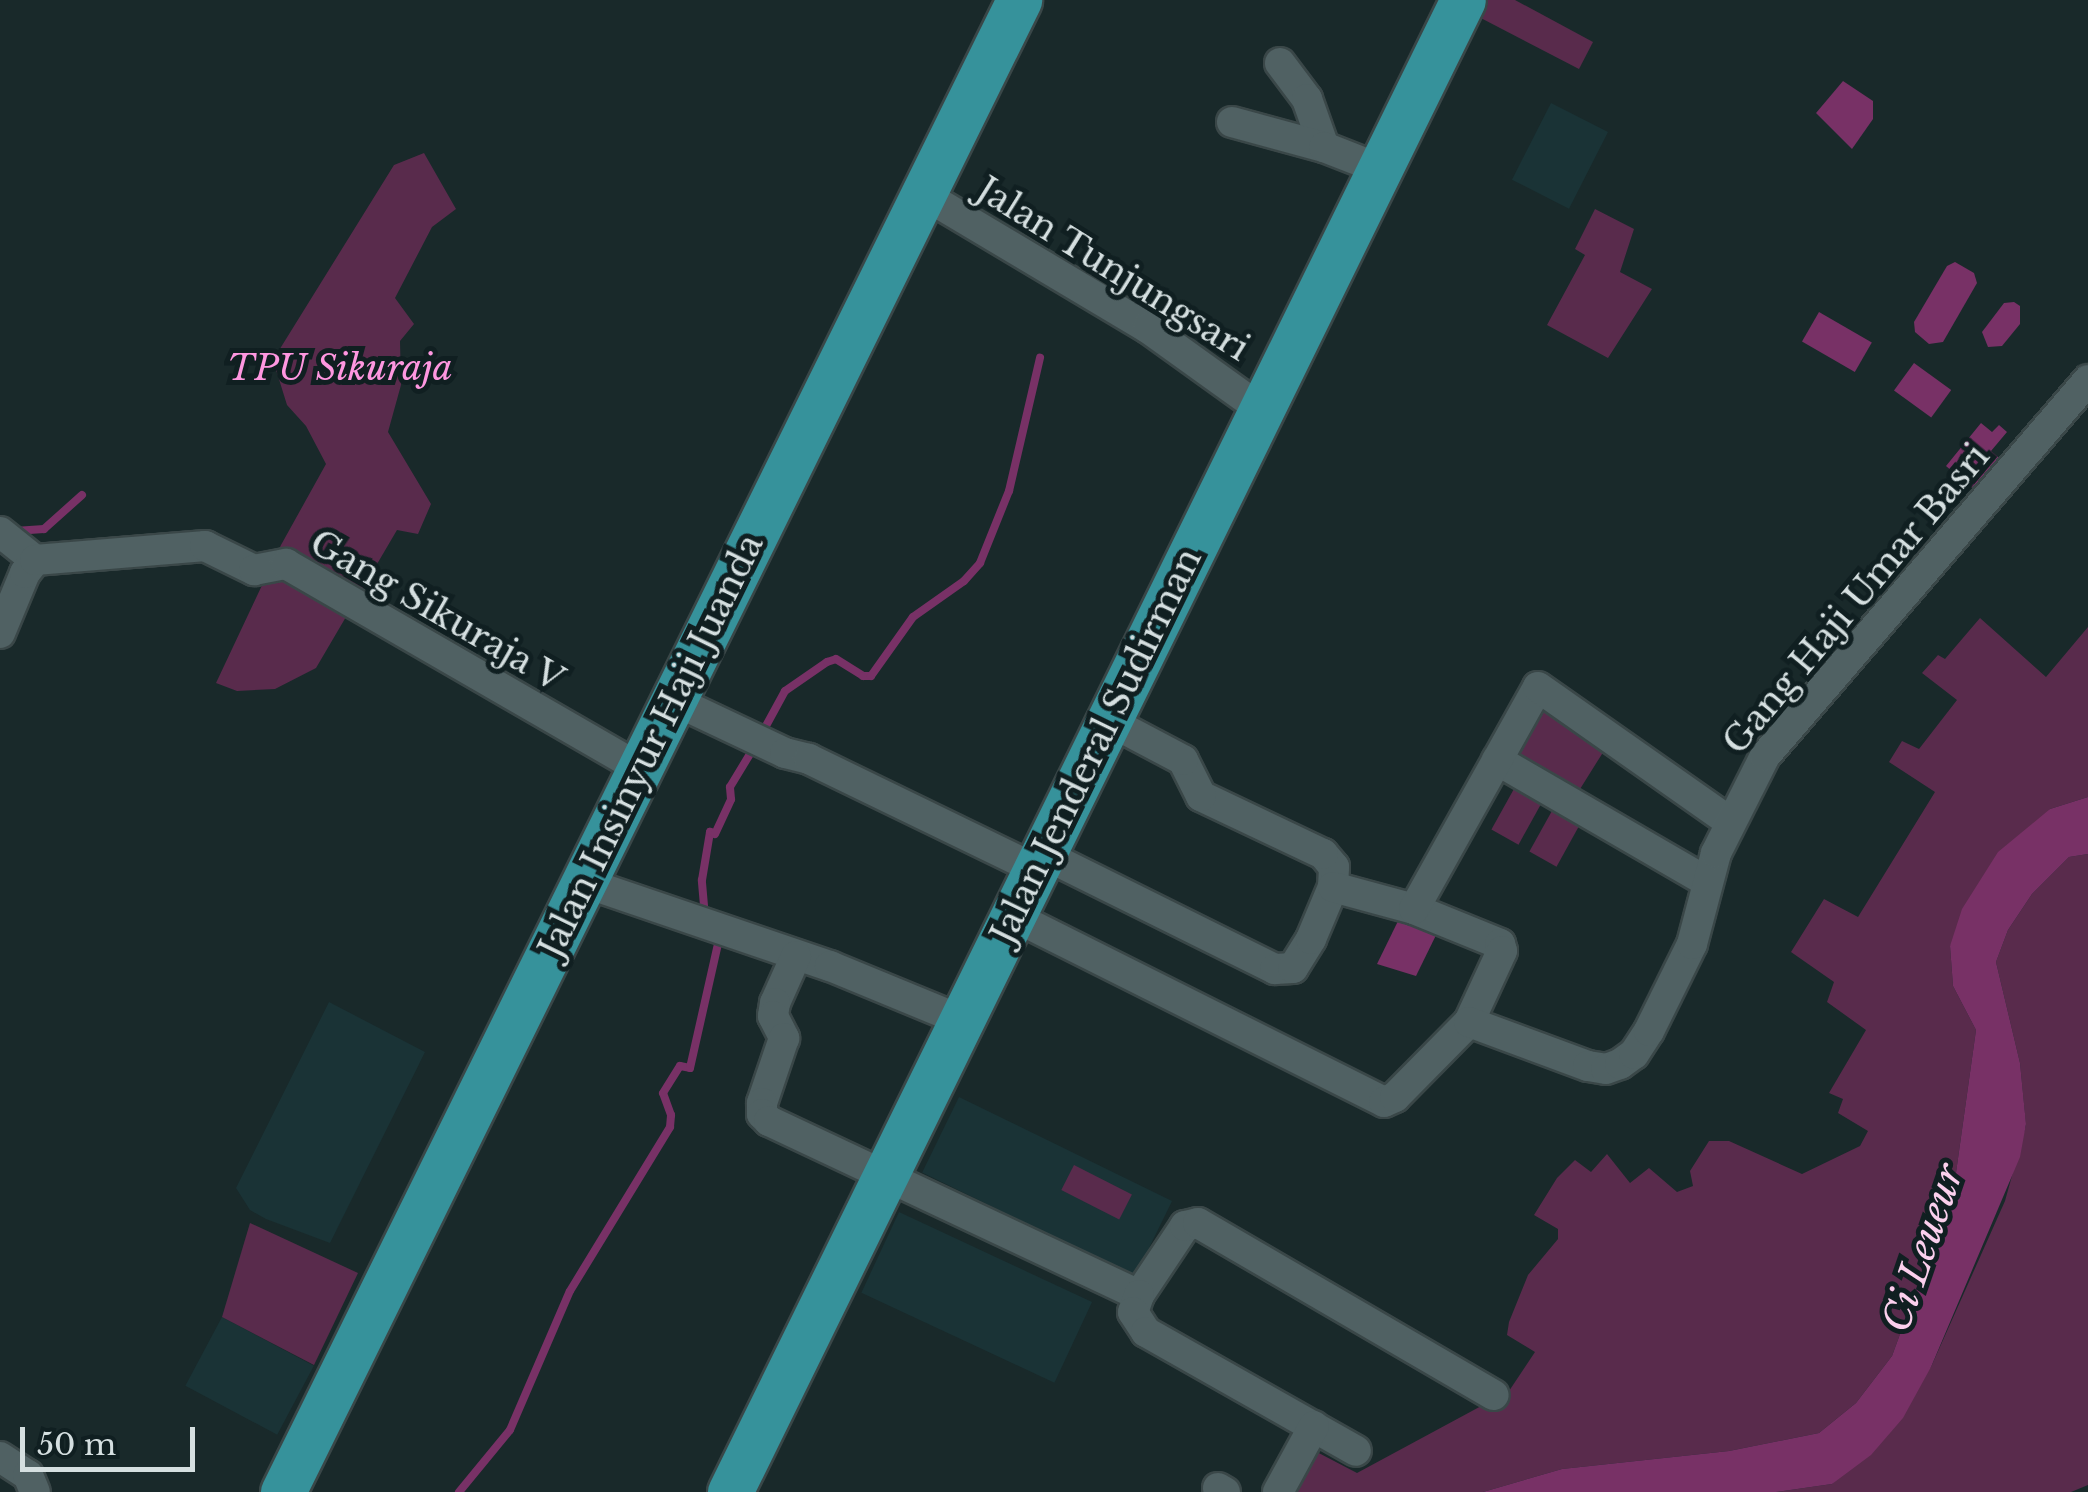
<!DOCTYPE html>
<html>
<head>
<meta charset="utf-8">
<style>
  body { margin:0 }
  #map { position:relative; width:2088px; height:1492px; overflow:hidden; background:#19292a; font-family:"Libre Baskerville",serif }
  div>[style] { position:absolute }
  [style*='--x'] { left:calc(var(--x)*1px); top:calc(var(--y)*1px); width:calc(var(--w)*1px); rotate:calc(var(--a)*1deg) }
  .built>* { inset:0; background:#1a3336; transform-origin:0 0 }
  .green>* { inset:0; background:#592b4c; transform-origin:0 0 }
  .water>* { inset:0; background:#783166; transform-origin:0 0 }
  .stream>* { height:8px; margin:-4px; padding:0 4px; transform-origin:4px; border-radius:4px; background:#783166 }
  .roads { filter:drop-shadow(2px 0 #3a4748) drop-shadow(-2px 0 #3a4748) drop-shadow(0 2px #3a4748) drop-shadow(0 -2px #3a4748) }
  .minor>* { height:30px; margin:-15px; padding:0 15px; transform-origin:15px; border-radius:15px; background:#506163 }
  .highway>* { height:45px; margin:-22.5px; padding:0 22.5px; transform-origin:22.5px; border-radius:22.5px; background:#36929b }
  span { translate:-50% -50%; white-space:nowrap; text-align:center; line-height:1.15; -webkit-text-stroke:10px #101f21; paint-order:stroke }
  .street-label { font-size:35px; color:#d5dfe0 }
  .park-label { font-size:35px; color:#fe97e0; font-style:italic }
  .water-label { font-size:38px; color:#fbd0ed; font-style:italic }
  .scale { position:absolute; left:20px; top:1427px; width:175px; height:45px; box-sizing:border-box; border:5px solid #d5dfe0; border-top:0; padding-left:12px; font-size:30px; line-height:35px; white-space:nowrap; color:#d5dfe0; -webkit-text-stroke:8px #101f21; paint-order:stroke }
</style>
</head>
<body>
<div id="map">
  <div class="built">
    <div style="left:1551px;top:103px;width:64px;height:86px;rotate:27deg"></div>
    <div style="clip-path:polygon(329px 1002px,425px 1052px,330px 1243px,266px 1219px,250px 1210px,236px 1188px)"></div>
    <div style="left:959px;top:1097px;width:237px;height:84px;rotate:26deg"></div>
    <div style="left:899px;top:1212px;width:213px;height:89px;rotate:25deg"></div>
    <div style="left:222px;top:1317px;width:104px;height:78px;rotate:28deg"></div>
  </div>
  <div class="green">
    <div style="clip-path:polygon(1483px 0,1515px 0,1593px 42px,1579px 69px,1475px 15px)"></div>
    <div style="clip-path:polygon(424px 153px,456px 209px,432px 227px,395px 298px,414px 324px,400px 341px,401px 385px,388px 432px,431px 504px,418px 534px,397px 530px,316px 668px,275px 689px,237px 691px,216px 683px,281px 545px,326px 464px,306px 426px,287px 405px,273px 360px,394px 165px)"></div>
    <div style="clip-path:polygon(1595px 209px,1634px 229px,1620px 272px,1652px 289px,1608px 358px,1547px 325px,1585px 255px,1575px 249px)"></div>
    <div style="clip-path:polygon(1980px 618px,2046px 677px,2088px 627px,2088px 797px,2050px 809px,1950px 946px,1953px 986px,1976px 1030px,1954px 1187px,1892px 1356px,1856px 1403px,1819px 1433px,1729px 1451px,1562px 1469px,1483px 1492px,1289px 1492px,1313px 1450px,1357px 1473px,1509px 1391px,1535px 1352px,1507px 1335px,1509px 1322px,1528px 1275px,1558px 1239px,1558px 1229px,1534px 1215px,1557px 1178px,1575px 1160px,1591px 1172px,1607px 1154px,1630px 1183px,1649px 1168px,1677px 1192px,1693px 1186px,1690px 1171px,1709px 1141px,1729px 1141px,1802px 1174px,1860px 1146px,1868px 1131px,1838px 1113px,1843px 1099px,1829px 1093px,1866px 1030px,1827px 1002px,1834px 982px,1791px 952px,1824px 899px,1858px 917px,1935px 792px,1889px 762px,1902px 741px,1919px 749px,1957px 700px,1922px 673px,1938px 655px,1945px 659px)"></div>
    <div style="left:1542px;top:699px;width:80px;height:68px;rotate:32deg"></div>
    <div style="left:1520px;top:778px;width:31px;height:59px;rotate:29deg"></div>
    <div style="left:1558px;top:800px;width:31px;height:59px;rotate:29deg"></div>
    <div style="clip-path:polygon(2088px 854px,2088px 1485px,2071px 1492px,1776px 1492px,1832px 1484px,1931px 1367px,2005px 1201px,2026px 1125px,2020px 1063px,1996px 962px,2008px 930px,2032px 894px,2069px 857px)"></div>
    <div style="left:1074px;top:1165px;width:65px;height:28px;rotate:27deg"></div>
    <div style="clip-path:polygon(250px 1223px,358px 1273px,314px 1365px,222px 1317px)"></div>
  </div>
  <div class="water">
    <div style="clip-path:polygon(1843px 81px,1873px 101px,1873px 119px,1852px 149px,1816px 113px)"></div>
    <div style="clip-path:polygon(1955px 262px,1974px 273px,1977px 283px,1943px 342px,1929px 344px,1915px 332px,1914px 322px,1947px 266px)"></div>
    <div style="clip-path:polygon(2014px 302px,2020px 306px,2020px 324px,2002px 346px,1988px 347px,1982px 332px,2004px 303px)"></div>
    <div style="left:1819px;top:312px;width:61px;height:34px;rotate:30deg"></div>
    <div style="left:1914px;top:363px;width:46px;height:34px;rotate:36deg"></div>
    <div style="clip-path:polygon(1981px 423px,1992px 432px,1999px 425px,2007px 432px,1991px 451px,2004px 462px,1978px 493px,1946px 466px)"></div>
    <div style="clip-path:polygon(2088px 797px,2088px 854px,2069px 857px,2032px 894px,2008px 930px,1996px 962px,2020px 1063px,2026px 1124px,2020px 1157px,1931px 1367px,1903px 1418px,1871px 1455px,1832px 1484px,1776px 1492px,1483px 1492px,1562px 1469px,1729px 1451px,1819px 1433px,1856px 1403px,1892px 1356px,1954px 1187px,1976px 1030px,1953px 986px,1950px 946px,1962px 909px,1998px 852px,2050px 809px)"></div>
    <div style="clip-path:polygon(1399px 919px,1439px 929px,1416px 976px,1377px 964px)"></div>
  </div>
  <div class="stream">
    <div style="--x:15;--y:531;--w:29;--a:-4"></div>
    <div style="--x:44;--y:529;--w:51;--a:-41.8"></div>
    <div style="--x:761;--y:735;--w:50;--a:-61.4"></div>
    <div style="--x:785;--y:691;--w:51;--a:-34.6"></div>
    <div style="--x:827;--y:662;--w:9;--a:-18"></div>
    <div style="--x:836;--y:659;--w:32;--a:32"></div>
    <div style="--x:863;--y:676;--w:8;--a:0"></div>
    <div style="--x:871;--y:676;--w:72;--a:-54.6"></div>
    <div style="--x:913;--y:617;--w:62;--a:-35.2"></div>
    <div style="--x:964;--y:581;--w:24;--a:-48"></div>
    <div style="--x:980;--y:563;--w:78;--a:-68.1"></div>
    <div style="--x:1009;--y:491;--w:137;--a:-76.9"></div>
    <div style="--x:705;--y:917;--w:37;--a:-95"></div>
    <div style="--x:702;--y:880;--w:49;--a:-80.5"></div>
    <div style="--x:710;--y:832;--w:5;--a:22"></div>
    <div style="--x:715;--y:834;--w:38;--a:-65"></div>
    <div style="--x:731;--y:799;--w:12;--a:-95"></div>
    <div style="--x:730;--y:787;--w:44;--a:-58.8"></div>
    <div style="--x:459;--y:1492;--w:80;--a:-50.6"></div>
    <div style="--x:510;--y:1430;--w:151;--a:-66.7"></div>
    <div style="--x:570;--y:1291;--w:192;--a:-58.6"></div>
    <div style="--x:670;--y:1127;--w:12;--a:-85"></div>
    <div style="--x:671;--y:1115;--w:23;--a:-110"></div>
    <div style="--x:663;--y:1093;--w:32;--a:-58"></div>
    <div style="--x:680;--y:1066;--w:10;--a:11"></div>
    <div style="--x:690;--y:1068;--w:136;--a:-77.3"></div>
  </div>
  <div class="roads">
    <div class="minor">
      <div style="--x:1280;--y:63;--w:45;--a:53.1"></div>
      <div style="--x:1307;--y:99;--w:51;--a:70.5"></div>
      <div style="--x:1232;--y:122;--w:95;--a:15.2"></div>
      <div style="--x:1324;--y:147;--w:60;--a:21.4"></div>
      <div style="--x:923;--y:194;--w:262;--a:30.8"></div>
      <div style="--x:1148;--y:328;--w:140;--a:35.7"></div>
      <div style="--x:0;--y:532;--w:45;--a:38.7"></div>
      <div style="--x:0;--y:633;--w:65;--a:-67.4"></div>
      <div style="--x:25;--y:573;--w:16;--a:-52"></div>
      <div style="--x:35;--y:560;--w:171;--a:-4.7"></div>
      <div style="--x:205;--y:546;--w:55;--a:26.1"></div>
      <div style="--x:254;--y:570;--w:33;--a:-11"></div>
      <div style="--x:286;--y:564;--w:409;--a:30"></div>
      <div style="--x:673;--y:700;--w:124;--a:25.3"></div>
      <div style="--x:785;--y:753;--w:25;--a:14"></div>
      <div style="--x:809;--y:759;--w:252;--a:25.9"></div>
      <div style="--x:1497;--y:760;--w:241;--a:30.1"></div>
      <div style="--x:1043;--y:854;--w:259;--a:26.4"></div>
      <div style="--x:1275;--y:969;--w:18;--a:-3"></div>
      <div style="--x:1293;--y:968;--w:34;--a:-58"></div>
      <div style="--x:1311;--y:939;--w:56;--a:-67.1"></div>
      <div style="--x:1333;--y:887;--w:20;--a:-87"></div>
      <div style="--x:1334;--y:867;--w:17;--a:-130"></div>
      <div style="--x:1323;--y:854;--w:135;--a:-154.6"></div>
      <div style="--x:1201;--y:796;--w:40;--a:-116.6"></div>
      <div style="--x:1183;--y:760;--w:84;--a:-152.2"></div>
      <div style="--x:583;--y:882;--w:261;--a:18.8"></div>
      <div style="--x:830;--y:966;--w:142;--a:22.4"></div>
      <div style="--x:1333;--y:887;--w:84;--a:15.2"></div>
      <div style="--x:1414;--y:909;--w:93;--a:22.1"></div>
      <div style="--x:1500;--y:944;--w:7;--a:74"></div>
      <div style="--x:1502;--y:951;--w:78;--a:114.9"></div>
      <div style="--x:1414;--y:909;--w:254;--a:-60.8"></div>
      <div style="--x:1538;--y:687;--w:235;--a:35.1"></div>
      <div style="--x:1013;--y:916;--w:415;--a:26.6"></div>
      <div style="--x:1384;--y:1102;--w:12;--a:-24"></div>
      <div style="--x:1395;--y:1097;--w:105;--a:-45.4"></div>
      <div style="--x:1469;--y:1022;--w:127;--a:20.3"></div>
      <div style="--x:1588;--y:1066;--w:18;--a:9"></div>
      <div style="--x:1606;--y:1069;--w:15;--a:-20"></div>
      <div style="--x:1620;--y:1064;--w:17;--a:-36"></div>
      <div style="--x:1634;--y:1054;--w:27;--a:-57"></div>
      <div style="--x:1649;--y:1031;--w:97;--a:-63.7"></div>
      <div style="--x:1692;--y:944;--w:94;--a:-75.2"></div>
      <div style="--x:1716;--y:853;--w:109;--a:-63.2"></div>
      <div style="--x:1765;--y:756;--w:496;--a:-49.3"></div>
      <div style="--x:796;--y:956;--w:51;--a:114.1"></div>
      <div style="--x:775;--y:1003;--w:13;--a:99"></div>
      <div style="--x:773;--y:1016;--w:25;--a:63"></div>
      <div style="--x:784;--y:1038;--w:69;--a:108.7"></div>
      <div style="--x:762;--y:1103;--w:11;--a:90"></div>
      <div style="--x:762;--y:1114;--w:10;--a:45"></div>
      <div style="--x:769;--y:1121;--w:409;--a:25.2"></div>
      <div style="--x:1139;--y:1295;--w:83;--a:-56.3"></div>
      <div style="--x:1185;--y:1226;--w:13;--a:-13"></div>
      <div style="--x:1198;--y:1223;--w:342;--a:30.2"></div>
      <div style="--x:1139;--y:1295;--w:18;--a:109"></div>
      <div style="--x:1133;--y:1312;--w:24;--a:57"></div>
      <div style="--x:1146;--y:1332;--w:241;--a:29.5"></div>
      <div style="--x:0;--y:1457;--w:33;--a:33"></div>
      <div style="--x:28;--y:1475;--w:18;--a:68"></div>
      <div style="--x:1218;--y:1488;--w:8;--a:30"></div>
      <div style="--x:1278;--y:1492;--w:75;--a:-61.4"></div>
    </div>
    <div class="highway">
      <div style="--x:283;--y:1492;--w:1664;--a:-63.74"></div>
      <div style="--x:730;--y:1492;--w:1662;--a:-63.84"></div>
    </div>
  </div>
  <div class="street-label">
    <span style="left:1113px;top:269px;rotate:32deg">Jalan Tunjungsari</span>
    <span style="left:1856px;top:599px;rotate:-50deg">Gang Haji Umar Basri</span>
    <span style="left:437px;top:611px;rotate:30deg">Gang Sikuraja V</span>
    <span style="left:651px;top:746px;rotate:-64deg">Jalan Insinyur Haji Juanda</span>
    <span style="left:1096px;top:746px;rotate:-64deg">Jalan Jenderal Sudirman</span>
  </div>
  <div class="park-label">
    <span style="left:340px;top:368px">TPU Sikuraja</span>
  </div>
  <div class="water-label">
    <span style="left:1923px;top:1248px;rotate:-71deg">Ci Leueur</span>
  </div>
  <div class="scale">50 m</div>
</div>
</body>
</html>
